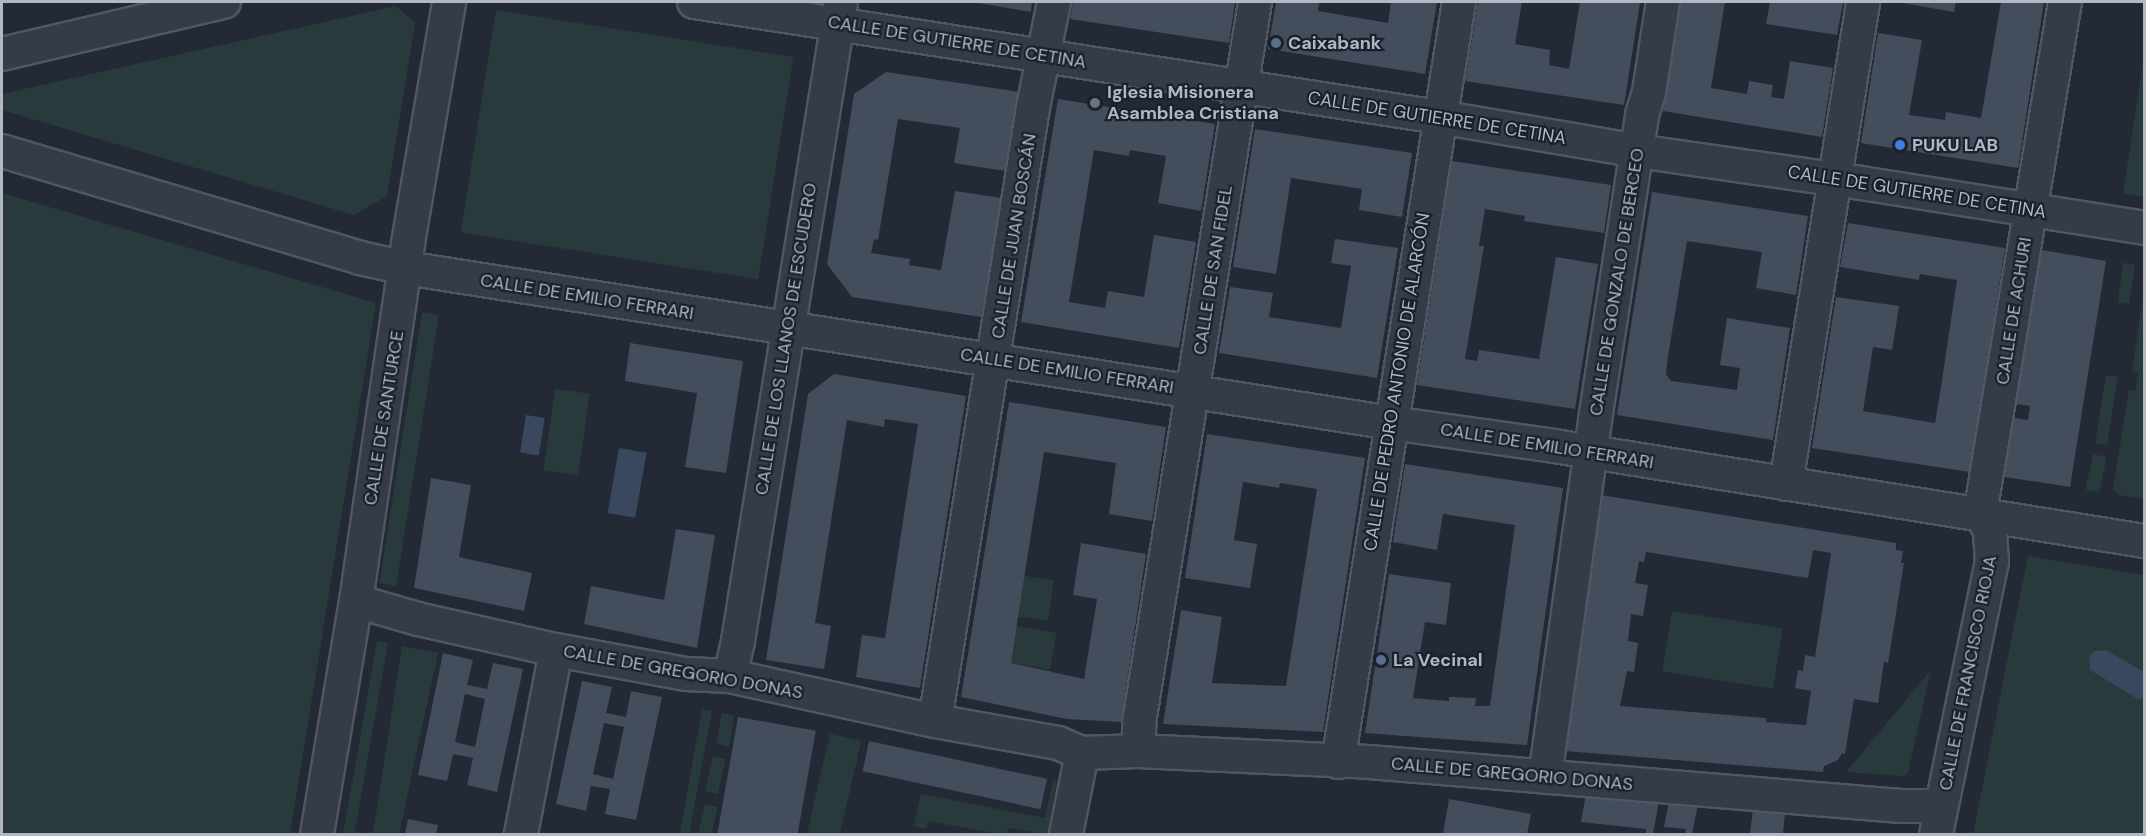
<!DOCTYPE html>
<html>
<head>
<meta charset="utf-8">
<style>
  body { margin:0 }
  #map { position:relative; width:2146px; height:836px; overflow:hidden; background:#232a36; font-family:"DM Sans",sans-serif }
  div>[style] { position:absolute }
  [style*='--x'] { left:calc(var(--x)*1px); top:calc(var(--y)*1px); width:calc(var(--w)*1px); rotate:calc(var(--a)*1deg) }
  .green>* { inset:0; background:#293a3c; transform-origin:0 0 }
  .water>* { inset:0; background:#39475f; transform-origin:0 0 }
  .building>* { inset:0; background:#444d5b; transform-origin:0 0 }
  .roads { filter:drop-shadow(2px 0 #515762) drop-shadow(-2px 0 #515762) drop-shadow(0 2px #515762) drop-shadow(0 -2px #515762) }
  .street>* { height:32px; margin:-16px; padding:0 16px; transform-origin:16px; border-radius:16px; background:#363c47 }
  .dots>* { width:16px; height:16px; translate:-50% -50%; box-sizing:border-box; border:3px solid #1b212c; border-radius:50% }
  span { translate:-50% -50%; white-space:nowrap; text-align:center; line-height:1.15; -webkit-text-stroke:4.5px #1b212c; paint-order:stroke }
  .street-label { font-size:18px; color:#b1b7c3 }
  .poi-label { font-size:18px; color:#b1b7c3; font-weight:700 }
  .left { translate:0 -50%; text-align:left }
  .frame { position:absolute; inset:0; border:3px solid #b1b7c3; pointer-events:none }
</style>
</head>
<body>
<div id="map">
  <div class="green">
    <div style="clip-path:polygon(396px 6px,415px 23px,387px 196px,354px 215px,2px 110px,2px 94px)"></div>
    <div style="left:496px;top:10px;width:301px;height:225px;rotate:9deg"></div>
    <div style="clip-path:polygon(2144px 56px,2144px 197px,2123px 194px)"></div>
    <div style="clip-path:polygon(2px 193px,376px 303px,290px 834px,2px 834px)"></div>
    <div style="clip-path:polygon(2123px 263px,2133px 264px,2135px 268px,2129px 304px,2118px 302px)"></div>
    <div style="clip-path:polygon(2144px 291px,2144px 499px,2119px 495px,2113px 489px,2129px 390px,2135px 391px,2138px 373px,2132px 371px)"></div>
    <div style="left:439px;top:315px;width:274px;height:17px;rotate:99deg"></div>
    <div style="left:2106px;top:375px;width:12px;height:69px;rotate:9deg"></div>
    <div style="left:555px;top:389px;width:35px;height:82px;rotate:8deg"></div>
    <div style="left:2093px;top:454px;width:14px;height:36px;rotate:12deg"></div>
    <div style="clip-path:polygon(2028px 556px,2144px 575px,2144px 834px,1973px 834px)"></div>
    <div style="left:1024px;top:576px;width:30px;height:41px;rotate:8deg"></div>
    <div style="left:1672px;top:611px;width:112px;height:61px;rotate:9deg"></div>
    <div style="left:1016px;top:626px;width:41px;height:37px;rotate:10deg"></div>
    <div style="left:388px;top:643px;width:194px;height:11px;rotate:100deg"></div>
    <div style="clip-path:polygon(402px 646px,438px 653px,399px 834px,373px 834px)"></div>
    <div style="clip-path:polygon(1931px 670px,1908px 773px,1903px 776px,1846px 772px)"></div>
    <div style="clip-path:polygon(702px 709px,712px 711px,689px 834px,680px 834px)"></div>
    <div style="clip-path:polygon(722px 713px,734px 716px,729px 747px,716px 743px)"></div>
    <div style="left:830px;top:734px;width:32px;height:102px;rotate:13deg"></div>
    <div style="left:713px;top:756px;width:13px;height:36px;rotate:13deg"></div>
    <div style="clip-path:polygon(1053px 780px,1057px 781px,1047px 834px,1008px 828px,1007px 834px,1000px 834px,928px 821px,926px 829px,914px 826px,921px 794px,1045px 818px)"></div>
    <div style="left:705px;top:804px;width:13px;height:31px;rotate:13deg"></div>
  </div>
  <div class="water">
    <div style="left:526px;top:415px;width:19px;height:38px;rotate:9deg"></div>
    <div style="left:619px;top:448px;width:28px;height:66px;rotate:10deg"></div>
    <div style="clip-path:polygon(2106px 650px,2144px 672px,2144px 698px,2138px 699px,2090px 670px,2089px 656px,2095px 651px)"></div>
  </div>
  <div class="building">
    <div style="clip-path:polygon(972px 2px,1032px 2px,1031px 12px)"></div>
    <div style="clip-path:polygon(1073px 2px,1235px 2px,1229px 43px,1070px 19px)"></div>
    <div style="clip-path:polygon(1276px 2px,1319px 2px,1318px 11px,1388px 23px,1391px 2px,1437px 2px,1425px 74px,1268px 49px)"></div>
    <div style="clip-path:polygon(1478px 2px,1522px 2px,1515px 44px,1550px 50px,1549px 65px,1569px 69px,1580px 2px,1640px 3px,1624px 105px,1465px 81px)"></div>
    <div style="clip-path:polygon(1681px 2px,1725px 2px,1711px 88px,1747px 94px,1749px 81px,1773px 85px,1771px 97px,1784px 99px,1790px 61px,1833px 68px,1822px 137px,1663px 111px)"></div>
    <div style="clip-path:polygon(1770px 2px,1843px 2px,1837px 35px,1766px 24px)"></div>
    <div style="clip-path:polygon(1897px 2px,1956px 2px,1954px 12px)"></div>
    <div style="clip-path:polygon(2001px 2px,2044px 2px,2018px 168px,1861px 143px,1878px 33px,1922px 40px,1909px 115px,1945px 120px,1946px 112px,1981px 118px)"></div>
    <div style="clip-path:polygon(886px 72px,1019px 92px,1005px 171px,954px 163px,960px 128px,898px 119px,878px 240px,874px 239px,871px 253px,910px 259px,909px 265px,941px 270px,955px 191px,1001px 198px,981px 317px,852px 297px,827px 264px,854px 94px)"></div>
    <div style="clip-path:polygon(1058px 99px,1215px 124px,1201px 211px,1158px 203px,1166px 156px,1130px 150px,1129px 156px,1094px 150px,1069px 302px,1105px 308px,1108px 291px,1144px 297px,1154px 235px,1196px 242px,1179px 348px,1021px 322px)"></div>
    <div style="clip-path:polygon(1255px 129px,1412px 153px,1402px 217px,1359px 210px,1362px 189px,1291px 178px,1276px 274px,1233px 267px)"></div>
    <div style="clip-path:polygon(1452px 161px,1611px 185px,1604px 233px,1524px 221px,1525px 216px,1485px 209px,1479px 246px,1484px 246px,1465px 359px,1477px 361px,1479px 350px,1539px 359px,1556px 257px,1598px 264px,1575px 409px,1417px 385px)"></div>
    <div style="clip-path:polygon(1652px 192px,1808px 216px,1796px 295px,1756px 288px,1762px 252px,1687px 241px,1668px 356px,1666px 374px,1671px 381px,1737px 390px,1740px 368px,1720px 365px,1727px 318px,1790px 328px,1773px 440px,1617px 415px)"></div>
    <div style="clip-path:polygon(1848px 223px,2005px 248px,1970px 472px,1812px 448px,1836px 297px,1899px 306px,1892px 350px,1873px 347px,1863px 411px,1935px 423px,1941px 387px,1957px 280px,1920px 274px,1919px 280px,1840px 267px)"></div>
    <div style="clip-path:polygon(1335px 239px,1398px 248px,1377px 378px,1219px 353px,1230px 287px,1273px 293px,1269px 317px,1341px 328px,1351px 266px,1331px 263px)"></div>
    <div style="clip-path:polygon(2036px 249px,2106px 261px,2070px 487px,1999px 476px,2009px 417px,2028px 420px,2030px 406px,2011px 403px)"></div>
    <div style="clip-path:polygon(630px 343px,743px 361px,726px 473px,685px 467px,697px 393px,625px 381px)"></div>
    <div style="clip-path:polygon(834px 374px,966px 396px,920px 688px,856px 677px,862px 635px,885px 638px,918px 424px,885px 419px,884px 427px,847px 420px,815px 623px,831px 626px,824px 669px,766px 660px,808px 394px)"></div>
    <div style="clip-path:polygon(1009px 402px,1166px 427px,1152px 521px,1109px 514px,1116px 463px,1044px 452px,1018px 617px,1011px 663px,1084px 679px,1097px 599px,1073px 595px,1081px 543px,1146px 554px,1121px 722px,1067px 719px,961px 697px)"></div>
    <div style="clip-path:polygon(1207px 434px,1365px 458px,1323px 732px,1163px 724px,1181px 610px,1222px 617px,1212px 683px,1286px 686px,1317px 489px,1280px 483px,1279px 488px,1243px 482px,1234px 540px,1257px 544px,1250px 588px,1185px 578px)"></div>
    <div style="clip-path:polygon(1405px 464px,1563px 488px,1527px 745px,1365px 733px,1389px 574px,1451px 583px,1446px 625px,1425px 622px,1413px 698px,1449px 701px,1449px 697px,1476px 698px,1475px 706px,1490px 706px,1515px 525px,1443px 514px,1437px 550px,1393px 542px)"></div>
    <div style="clip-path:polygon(431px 478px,471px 485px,459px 557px,532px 573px,524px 611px,414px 588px)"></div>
    <div style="clip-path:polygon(evenodd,1601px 495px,1896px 543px,1896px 550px,1903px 551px,1901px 563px,1904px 563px,1888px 663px,1884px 662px,1878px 703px,1854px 699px,1845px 754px,1842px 753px,1838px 760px,1824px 766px,1823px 772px,1565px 751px,1601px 495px,1813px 550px,1831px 553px,1815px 657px,1805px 655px,1803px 671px,1798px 670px,1795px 688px,1811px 691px,1806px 725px,1766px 722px,1766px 718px,1620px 706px,1627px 671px,1634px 672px,1638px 643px,1628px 641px,1631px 614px,1643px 616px,1648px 585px,1635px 583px,1639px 561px,1644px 562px,1646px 552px,1808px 578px,1813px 550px)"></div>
    <div style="clip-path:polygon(676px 529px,715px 535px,697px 648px,584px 624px,591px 586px,664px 600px)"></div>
    <div style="clip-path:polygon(evenodd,443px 653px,473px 660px,467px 685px,487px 689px,493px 663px,523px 669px,497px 792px,467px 785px,473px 758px,453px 754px,447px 781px,418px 775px,443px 653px,465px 694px,485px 699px,475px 747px,455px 742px,465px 694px)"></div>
    <div style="clip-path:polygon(evenodd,582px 681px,612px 687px,606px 713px,626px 717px,631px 691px,662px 697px,636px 820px,605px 814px,610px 789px,591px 786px,586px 811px,556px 804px,582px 681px,604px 723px,624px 727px,613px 779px,593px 774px,604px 723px)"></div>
    <div style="left:738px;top:717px;width:79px;height:119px;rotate:10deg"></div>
    <div style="left:869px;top:741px;width:182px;height:31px;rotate:12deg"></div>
    <div style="clip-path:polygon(1586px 793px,1659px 801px,1653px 834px,1646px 834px,1646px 829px,1581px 822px)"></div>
    <div style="clip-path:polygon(1449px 799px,1531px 814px,1527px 834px,1443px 834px)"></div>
    <div style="clip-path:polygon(1669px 801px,1698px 804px,1692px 834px,1685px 834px,1686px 829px,1664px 827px)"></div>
    <div style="clip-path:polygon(1753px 809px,1785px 812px,1783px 834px,1750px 834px)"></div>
    <div style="clip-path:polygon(408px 819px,438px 825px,436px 834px,405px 834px)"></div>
  </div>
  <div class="roads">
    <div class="street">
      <div style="--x:694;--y:2;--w:754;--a:8.78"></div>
      <div style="--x:1439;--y:117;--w:201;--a:9.7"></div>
      <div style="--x:1637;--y:151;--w:226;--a:8.1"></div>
      <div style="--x:1861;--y:183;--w:287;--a:9"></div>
      <div style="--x:2;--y:54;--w:228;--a:-13.2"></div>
      <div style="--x:2;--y:151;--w:374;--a:16.6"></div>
      <div style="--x:360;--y:258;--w:47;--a:12.3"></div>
      <div style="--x:406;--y:268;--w:997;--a:8.94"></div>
      <div style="--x:1391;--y:423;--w:165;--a:8"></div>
      <div style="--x:1554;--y:446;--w:598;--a:9.15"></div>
      <div style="--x:1786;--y:484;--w:488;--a:-80.9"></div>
      <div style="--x:1980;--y:514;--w:519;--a:-80.57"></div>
      <div style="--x:356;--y:601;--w:65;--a:16.2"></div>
      <div style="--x:418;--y:619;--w:141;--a:12.7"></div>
      <div style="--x:556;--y:650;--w:132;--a:10.5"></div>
      <div style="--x:686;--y:674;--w:44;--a:2.6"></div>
      <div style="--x:730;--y:676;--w:210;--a:12.4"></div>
      <div style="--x:935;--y:721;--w:125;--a:10.1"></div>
      <div style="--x:1058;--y:743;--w:26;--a:23"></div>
      <div style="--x:1082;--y:753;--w:56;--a:-2"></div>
      <div style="--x:1138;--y:751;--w:231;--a:2.7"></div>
      <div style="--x:1369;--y:762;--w:534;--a:4.73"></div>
      <div style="--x:1901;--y:806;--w:40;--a:0"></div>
      <div style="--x:730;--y:676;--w:36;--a:-77"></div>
      <div style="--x:738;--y:641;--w:647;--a:-80.84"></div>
      <div style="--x:935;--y:721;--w:621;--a:-80.92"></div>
      <div style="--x:1033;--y:108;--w:108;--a:-78.8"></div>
      <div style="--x:1138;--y:751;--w:34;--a:-87"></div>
      <div style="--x:1140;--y:717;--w:724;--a:-80.86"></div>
      <div style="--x:1338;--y:762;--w:770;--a:-80.95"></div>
      <div style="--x:1545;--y:777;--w:360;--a:-82"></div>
      <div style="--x:1595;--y:420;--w:309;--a:-81.2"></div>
      <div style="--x:1642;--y:115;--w:24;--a:-73"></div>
      <div style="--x:1649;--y:92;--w:91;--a:-81.2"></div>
      <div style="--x:317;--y:834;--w:236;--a:-80.5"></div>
      <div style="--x:356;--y:601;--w:362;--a:-81.7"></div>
      <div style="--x:408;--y:243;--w:244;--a:-80.3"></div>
      <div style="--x:521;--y:834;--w:187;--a:-79.2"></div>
      <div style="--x:1066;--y:834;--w:83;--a:-78.8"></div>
      <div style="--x:1936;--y:834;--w:278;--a:-78.4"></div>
      <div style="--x:1992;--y:562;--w:32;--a:-94"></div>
      <div style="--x:1990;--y:530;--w:19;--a:-122"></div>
    </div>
  </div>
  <div class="dots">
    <div style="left:1276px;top:43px;background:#5c6f8a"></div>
    <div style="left:1095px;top:103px;background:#6b7280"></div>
    <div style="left:1900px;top:145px;background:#3f7fe0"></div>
    <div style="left:1381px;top:660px;background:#5c6f8a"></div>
  </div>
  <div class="street-label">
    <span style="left:957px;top:42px;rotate:9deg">CALLE DE GUTIERRE DE CETINA</span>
    <span style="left:1437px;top:118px;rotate:9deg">CALLE DE GUTIERRE DE CETINA</span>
    <span style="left:1917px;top:192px;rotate:9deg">CALLE DE GUTIERRE DE CETINA</span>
    <span style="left:1014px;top:236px;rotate:-81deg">CALLE DE JUAN BOSCÁN</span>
    <span style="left:1213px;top:270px;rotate:-81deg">CALLE DE SAN FIDEL</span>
    <span style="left:1617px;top:282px;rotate:-81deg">CALLE DE GONZALO DE BERCEO</span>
    <span style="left:587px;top:297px;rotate:9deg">CALLE DE EMILIO FERRARI</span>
    <span style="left:2014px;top:311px;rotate:-81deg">CALLE DE ACHURI</span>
    <span style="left:786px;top:339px;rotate:-81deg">CALLE DE LOS LLANOS DE ESCUDERO</span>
    <span style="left:1067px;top:371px;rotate:9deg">CALLE DE EMILIO FERRARI</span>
    <span style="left:1397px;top:382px;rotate:-81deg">CALLE DE PEDRO ANTONIO DE ALARCÓN</span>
    <span style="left:384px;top:418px;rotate:-81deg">CALLE DE SANTURCE</span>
    <span style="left:1547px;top:446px;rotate:9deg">CALLE DE EMILIO FERRARI</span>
    <span style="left:683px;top:672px;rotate:10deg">CALLE DE GREGORIO DONAS</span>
    <span style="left:1968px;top:673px;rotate:-79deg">CALLE DE FRANCISCO RIOJA</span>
    <span style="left:1512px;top:774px;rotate:5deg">CALLE DE GREGORIO DONAS</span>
  </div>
  <div class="poi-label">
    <span class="left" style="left:1288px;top:43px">Caixabank</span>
    <span class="left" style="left:1107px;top:103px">Iglesia Misionera<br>Asamblea Cristiana</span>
    <span class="left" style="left:1912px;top:145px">PUKU LAB</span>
    <span class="left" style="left:1393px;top:660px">La Vecinal</span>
  </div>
  <div class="frame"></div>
</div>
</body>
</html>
